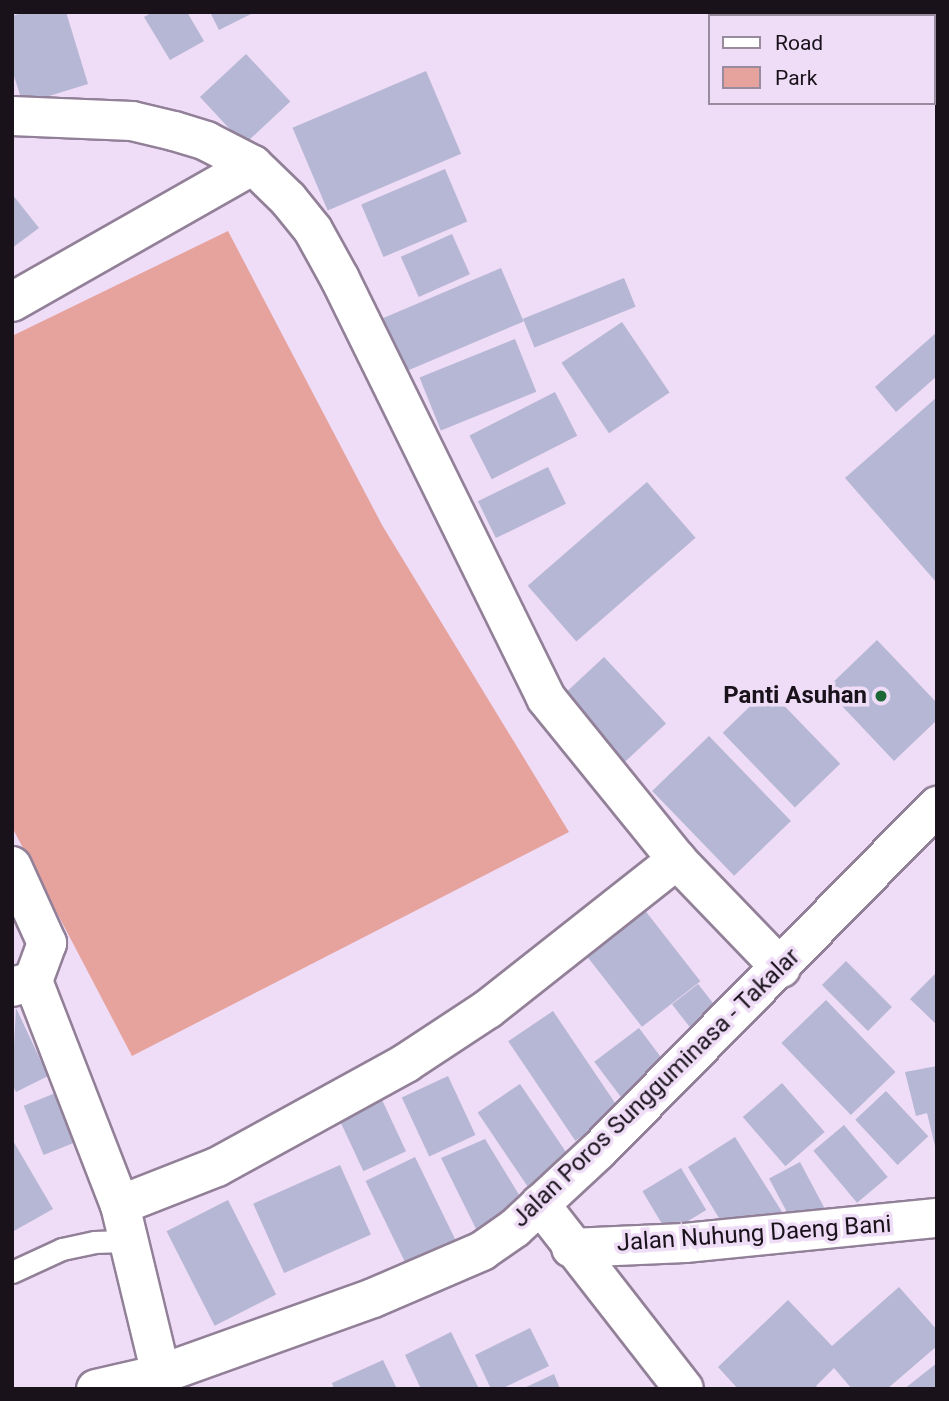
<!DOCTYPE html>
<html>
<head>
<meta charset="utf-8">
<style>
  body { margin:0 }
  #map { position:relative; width:949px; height:1401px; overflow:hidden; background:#efdcf6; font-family:Roboto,sans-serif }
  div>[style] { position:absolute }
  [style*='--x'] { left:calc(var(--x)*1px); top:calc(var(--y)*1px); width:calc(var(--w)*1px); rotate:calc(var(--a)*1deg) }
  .green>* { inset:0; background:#e6a39e }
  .building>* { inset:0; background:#b6b7d4; transform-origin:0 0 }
  .roads { filter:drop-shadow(2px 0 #928098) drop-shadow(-2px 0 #928098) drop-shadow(0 2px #928098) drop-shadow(0 -2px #928098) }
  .lane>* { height:21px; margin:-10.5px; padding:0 10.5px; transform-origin:10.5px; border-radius:10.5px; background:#fff }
  .street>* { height:38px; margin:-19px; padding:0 19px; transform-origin:19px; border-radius:19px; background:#fff }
  .secondary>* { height:38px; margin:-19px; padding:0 19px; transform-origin:19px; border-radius:19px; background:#fff }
  .highway>* { height:38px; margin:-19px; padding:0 19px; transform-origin:19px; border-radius:19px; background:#fff }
  .dots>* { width:19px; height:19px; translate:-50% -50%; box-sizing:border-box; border:4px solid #efdcf6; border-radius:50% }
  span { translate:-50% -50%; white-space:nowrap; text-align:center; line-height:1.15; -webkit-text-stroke:7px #efdcf6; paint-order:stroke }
  .poi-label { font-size:24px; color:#19121b; font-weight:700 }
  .right { translate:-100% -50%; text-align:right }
  .street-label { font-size:24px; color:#19121b }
  .frame { position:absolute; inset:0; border:14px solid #19121b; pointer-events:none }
  .legend { position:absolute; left:708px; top:14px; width:228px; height:91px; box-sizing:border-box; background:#efdcf6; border:2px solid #998b9e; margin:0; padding:9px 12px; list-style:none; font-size:21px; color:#19121b }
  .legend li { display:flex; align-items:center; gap:14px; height:35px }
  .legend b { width:35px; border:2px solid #998b9e }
</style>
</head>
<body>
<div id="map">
  <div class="green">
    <div style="clip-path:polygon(228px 231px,382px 525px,569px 832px,132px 1056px,12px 827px,12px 336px)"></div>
  </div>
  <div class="building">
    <div style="clip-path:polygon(25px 12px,66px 12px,88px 84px,23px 104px,12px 70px,12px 16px)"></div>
    <div style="clip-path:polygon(153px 12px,187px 12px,204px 41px,170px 60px,144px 17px)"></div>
    <div style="clip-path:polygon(210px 12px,255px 12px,219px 30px)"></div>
    <div style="left:246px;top:54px;width:65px;height:63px;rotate:47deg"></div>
    <div style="left:426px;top:71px;width:90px;height:145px;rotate:67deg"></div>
    <div style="left:445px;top:169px;width:57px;height:91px;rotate:67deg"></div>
    <div style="clip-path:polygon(12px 194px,39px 228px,12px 248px)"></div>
    <div style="left:452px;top:234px;width:44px;height:56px;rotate:66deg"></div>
    <div style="left:501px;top:268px;width:58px;height:129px;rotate:67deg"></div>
    <div style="left:624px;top:278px;width:31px;height:109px;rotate:68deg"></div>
    <div style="left:622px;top:322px;width:85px;height:73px;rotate:56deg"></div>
    <div style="clip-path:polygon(937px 332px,937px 376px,896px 412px,875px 387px)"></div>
    <div style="left:515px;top:339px;width:57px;height:103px;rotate:68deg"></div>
    <div style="left:555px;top:392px;width:49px;height:96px;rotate:63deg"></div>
    <div style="clip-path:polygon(937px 397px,937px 583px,845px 478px)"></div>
    <div style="left:548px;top:467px;width:41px;height:78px;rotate:64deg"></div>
    <div style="left:647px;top:482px;width:74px;height:158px;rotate:49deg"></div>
    <div style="clip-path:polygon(877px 640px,937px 703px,937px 720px,894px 761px,826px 689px)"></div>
    <div style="left:604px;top:657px;width:91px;height:58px;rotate:47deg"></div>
    <div style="left:768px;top:689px;width:104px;height:63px;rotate:46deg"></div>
    <div style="left:709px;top:736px;width:118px;height:79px;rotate:46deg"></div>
    <div style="left:640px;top:904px;width:98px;height:74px;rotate:52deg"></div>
    <div style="left:846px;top:961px;width:65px;height:34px;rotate:45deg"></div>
    <div style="clip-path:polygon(937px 972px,937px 1025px,910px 999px)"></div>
    <div style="left:698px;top:984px;width:46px;height:33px;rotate:52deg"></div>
    <div style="left:826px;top:1000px;width:100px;height:62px;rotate:46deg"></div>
    <div style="clip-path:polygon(16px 1008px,48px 1076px,16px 1092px,12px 1084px)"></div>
    <div style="left:553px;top:1011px;width:120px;height:54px;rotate:56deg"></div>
    <div style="left:639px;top:1028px;width:44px;height:56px;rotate:53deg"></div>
    <div style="clip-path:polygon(937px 1066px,937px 1150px,936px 1150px,927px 1113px,916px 1116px,905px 1072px)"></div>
    <div style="left:448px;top:1076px;width:65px;height:51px;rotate:65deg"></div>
    <div style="left:782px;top:1083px;width:65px;height:52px;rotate:49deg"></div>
    <div style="left:520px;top:1084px;width:93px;height:51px;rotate:56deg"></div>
    <div style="left:376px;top:1087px;width:71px;height:47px;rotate:65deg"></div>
    <div style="left:886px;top:1091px;width:62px;height:42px;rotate:47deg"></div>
    <div style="left:58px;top:1092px;width:53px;height:37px;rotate:68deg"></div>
    <div style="left:844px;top:1125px;width:68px;height:40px;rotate:50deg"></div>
    <div style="clip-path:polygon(735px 1137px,789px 1223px,722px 1223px,688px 1167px)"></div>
    <div style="clip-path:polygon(12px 1139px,53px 1209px,12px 1232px)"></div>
    <div style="clip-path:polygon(485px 1139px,529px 1211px,481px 1239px,441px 1158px)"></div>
    <div style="left:415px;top:1157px;width:93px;height:55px;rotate:64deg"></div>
    <div style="left:800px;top:1162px;width:58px;height:35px;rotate:62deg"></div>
    <div style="left:340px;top:1165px;width:76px;height:95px;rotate:66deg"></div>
    <div style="left:681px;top:1168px;width:49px;height:45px;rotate:59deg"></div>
    <div style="left:228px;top:1200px;width:106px;height:69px;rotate:63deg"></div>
    <div style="clip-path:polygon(899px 1287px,937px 1330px,937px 1346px,887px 1389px,852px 1389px,834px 1368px,816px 1386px,819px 1389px,738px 1389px,718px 1367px,788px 1300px,832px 1346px)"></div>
    <div style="clip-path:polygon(530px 1328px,549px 1366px,501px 1389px,491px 1389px,475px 1355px)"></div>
    <div style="clip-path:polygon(451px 1332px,479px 1389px,421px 1389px,405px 1355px)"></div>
    <div style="clip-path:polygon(383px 1360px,397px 1389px,334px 1389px,332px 1383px)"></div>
    <div style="clip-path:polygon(937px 1363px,937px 1389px,904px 1389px)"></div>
    <div style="clip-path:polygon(554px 1374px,560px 1389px,522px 1389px)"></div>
  </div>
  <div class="roads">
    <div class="lane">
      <div style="--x:12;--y:1272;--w:55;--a:-24.7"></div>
      <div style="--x:62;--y:1249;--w:33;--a:-12"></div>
      <div style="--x:94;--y:1242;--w:38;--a:-2"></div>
    </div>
    <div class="street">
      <div style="--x:12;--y:116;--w:120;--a:2.4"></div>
      <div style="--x:132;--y:121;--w:43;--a:13.4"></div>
      <div style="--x:174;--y:131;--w:34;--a:17"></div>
      <div style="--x:206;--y:141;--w:53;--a:27.1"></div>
      <div style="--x:253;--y:165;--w:49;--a:44.2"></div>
      <div style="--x:288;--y:199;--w:40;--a:51"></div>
      <div style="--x:313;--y:230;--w:56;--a:61.1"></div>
      <div style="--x:340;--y:279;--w:467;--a:63.8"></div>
      <div style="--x:546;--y:698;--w:208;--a:51"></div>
      <div style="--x:677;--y:860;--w:150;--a:46.1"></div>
      <div style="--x:12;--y:302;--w:277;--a:-29.6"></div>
      <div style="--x:12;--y:866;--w:85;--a:65.6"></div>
      <div style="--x:47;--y:943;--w:40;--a:110.2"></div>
      <div style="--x:33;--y:981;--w:22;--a:164"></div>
      <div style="--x:33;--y:981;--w:240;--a:68.8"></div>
      <div style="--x:120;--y:1205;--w:174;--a:76.4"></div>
      <div style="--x:120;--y:1205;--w:104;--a:-21.4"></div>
      <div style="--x:217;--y:1167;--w:216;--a:-28.8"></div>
      <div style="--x:406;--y:1063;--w:98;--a:-33.4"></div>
      <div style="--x:488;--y:1009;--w:241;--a:-38.3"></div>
      <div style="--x:571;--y:1248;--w:114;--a:-2.5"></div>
      <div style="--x:685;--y:1243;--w:253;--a:-5.7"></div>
    </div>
    <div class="secondary">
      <div style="--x:540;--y:1204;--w:234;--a:52.1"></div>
    </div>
    <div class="highway">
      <div style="--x:96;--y:1389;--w:67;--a:-13"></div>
      <div style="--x:161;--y:1374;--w:225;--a:-19.7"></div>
      <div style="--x:373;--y:1298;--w:119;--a:-23.3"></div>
      <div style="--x:482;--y:1251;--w:40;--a:-34.9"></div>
      <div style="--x:515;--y:1228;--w:113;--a:-42.9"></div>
      <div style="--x:598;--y:1151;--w:484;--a:-45.5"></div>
    </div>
  </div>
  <div class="dots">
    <div style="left:881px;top:696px;background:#1e6836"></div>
  </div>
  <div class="poi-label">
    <span class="right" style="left:867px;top:696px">Panti Asuhan</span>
  </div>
  <div class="street-label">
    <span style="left:656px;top:1088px;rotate:-44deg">Jalan Poros Sungguminasa - Takalar</span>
    <span style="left:754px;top:1234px;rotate:-4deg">Jalan Nuhung Daeng Bani</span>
  </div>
  <div class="frame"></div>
  <ul class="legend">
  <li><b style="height:9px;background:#fff"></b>Road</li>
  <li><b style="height:19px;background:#e6a39e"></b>Park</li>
  </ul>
</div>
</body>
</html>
